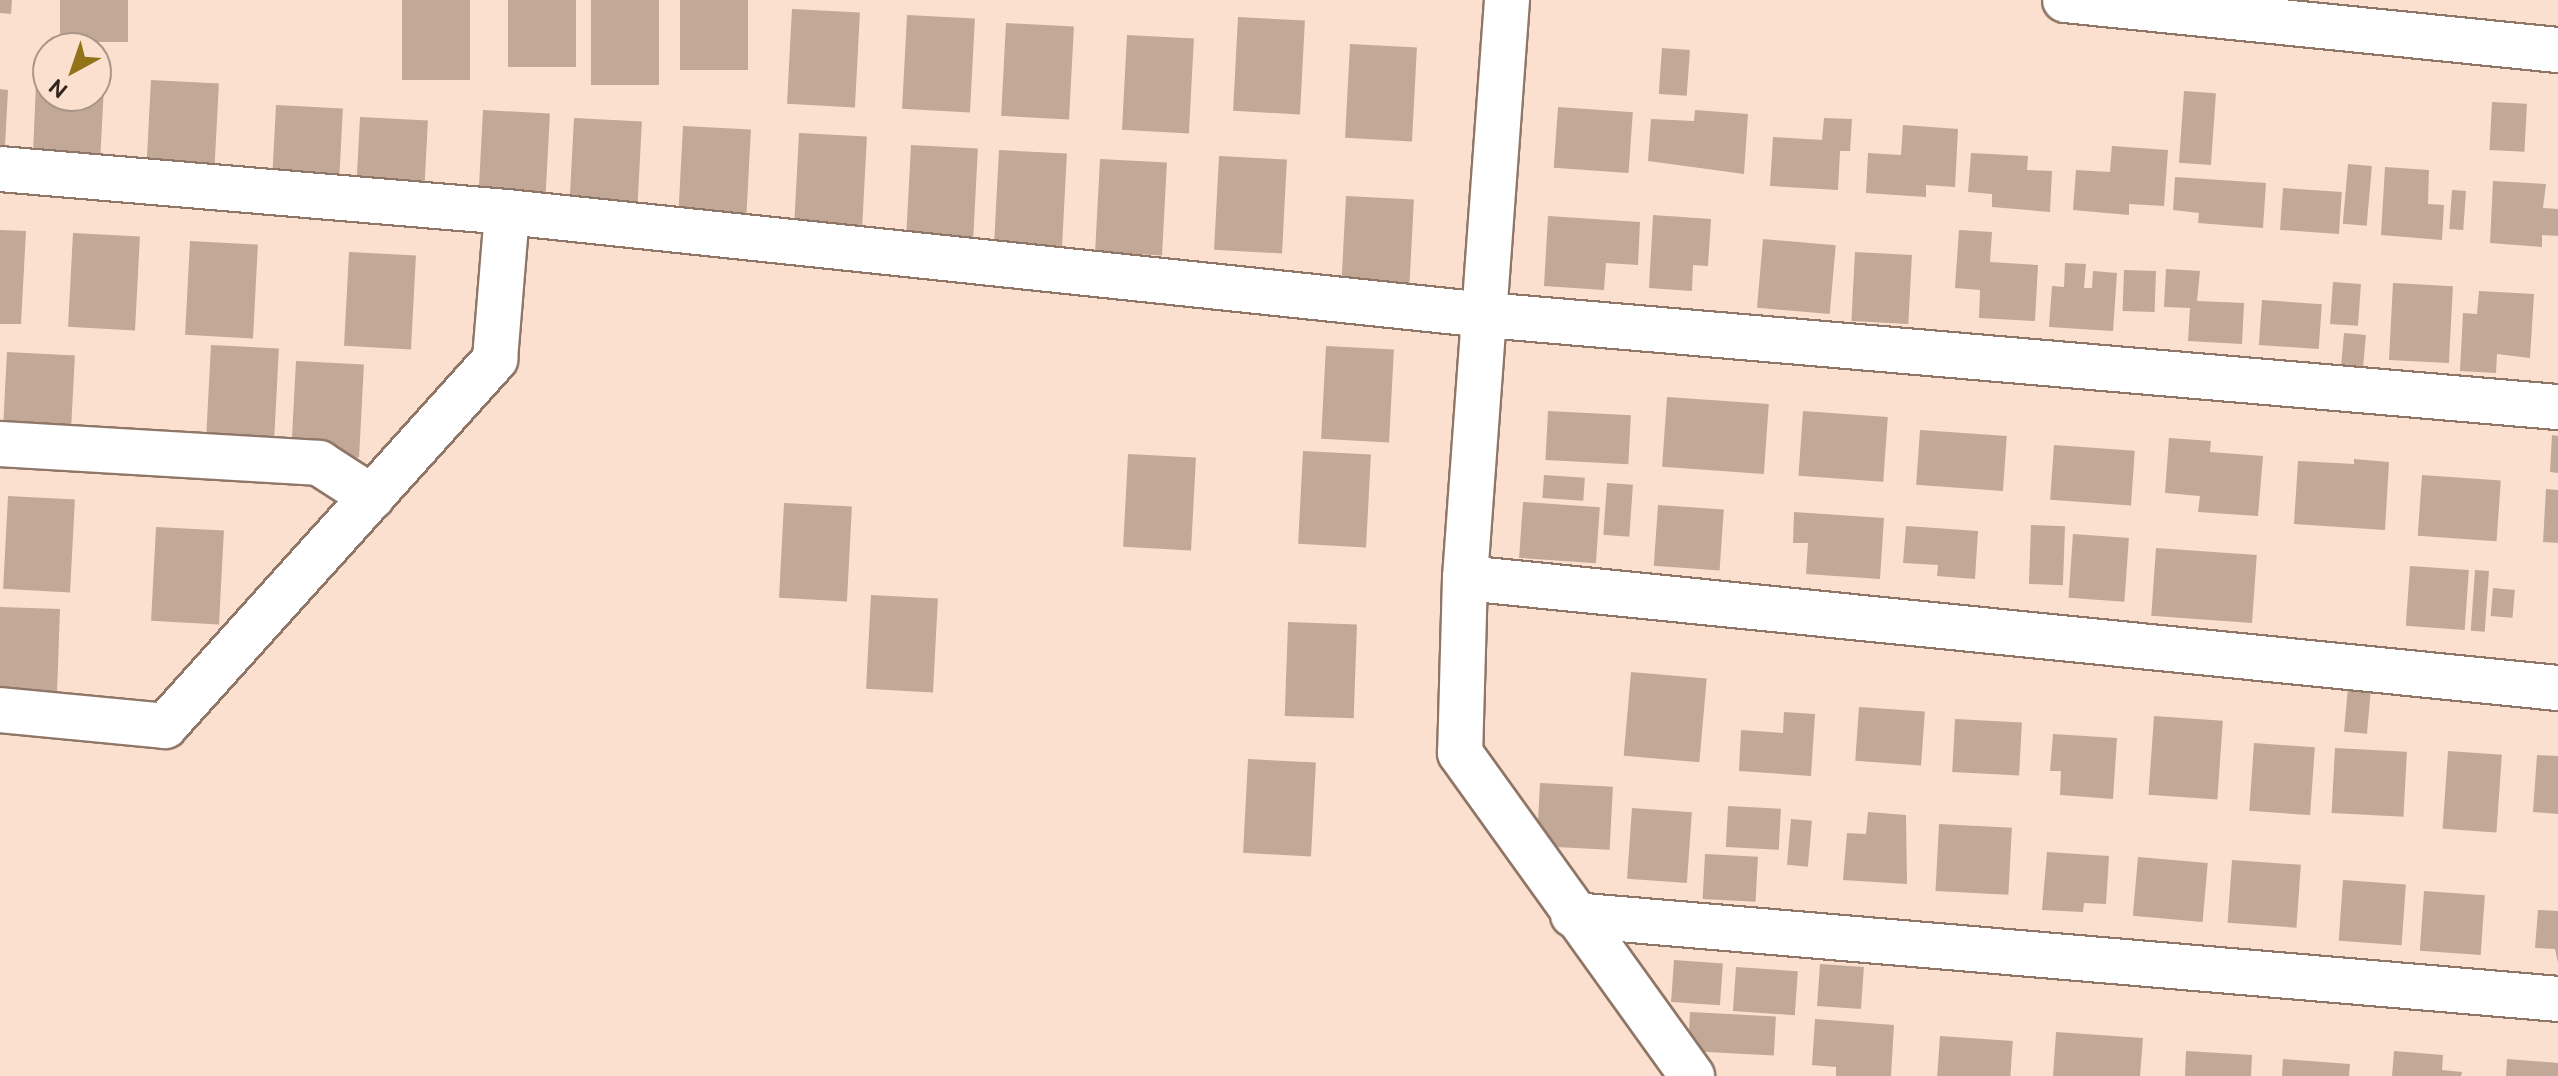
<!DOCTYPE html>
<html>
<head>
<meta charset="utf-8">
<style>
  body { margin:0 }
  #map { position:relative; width:2558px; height:1076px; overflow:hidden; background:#fbe0cf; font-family:Ubuntu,sans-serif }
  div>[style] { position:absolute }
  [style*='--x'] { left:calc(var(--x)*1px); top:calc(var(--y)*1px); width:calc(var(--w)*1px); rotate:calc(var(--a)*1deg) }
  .building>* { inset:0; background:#c2a897; transform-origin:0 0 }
  .roads { filter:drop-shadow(2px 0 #8f7667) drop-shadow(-2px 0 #8f7667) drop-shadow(0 2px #8f7667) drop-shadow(0 -2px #8f7667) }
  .minor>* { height:44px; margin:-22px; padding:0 22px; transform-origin:22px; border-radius:22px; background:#fff }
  span { translate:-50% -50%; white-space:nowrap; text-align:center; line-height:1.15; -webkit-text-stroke:6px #fbe0cf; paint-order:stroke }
  .north { position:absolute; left:32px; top:32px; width:80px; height:80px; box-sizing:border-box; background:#fbe0cf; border:2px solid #aa9589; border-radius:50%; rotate:220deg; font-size:22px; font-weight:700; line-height:32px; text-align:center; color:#30251f }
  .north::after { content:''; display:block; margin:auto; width:28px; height:36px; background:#92731a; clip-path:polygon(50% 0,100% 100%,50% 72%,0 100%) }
</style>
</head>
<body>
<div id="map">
  <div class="building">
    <div style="clip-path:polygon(0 0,12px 0,11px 14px,0 13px)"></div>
    <div style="left:60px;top:0;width:68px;height:42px"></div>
    <div style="left:402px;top:0;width:68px;height:80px"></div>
    <div style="left:508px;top:0;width:68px;height:67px"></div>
    <div style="left:591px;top:0;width:68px;height:85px"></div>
    <div style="left:680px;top:0;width:68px;height:70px"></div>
    <div style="left:792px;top:9px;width:68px;height:95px;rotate:3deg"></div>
    <div style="left:907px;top:15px;width:68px;height:94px;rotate:3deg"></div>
    <div style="left:1238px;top:17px;width:67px;height:94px;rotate:3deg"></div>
    <div style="left:1006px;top:23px;width:68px;height:93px;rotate:3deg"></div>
    <div style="left:1127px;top:35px;width:67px;height:95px;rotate:3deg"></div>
    <div style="left:1350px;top:44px;width:67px;height:94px;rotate:3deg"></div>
    <div style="left:1662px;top:48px;width:28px;height:46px;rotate:4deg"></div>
    <div style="left:151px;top:80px;width:68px;height:93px;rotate:3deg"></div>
    <div style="clip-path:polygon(36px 83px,48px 84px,48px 96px,96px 96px,96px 86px,104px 87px,99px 181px,32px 177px)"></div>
    <div style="clip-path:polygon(0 89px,8px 90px,3px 183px,0 183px)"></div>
    <div style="left:2184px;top:91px;width:32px;height:72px;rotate:4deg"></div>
    <div style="left:2492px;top:102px;width:35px;height:48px;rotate:3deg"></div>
    <div style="left:276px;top:105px;width:67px;height:94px;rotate:3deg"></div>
    <div style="left:1558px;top:107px;width:75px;height:61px;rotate:4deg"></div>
    <div style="left:483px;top:110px;width:67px;height:94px;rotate:3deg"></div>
    <div style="clip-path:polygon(1695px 110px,1748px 114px,1744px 174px,1648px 161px,1651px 119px,1694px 121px)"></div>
    <div style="left:360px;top:117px;width:68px;height:93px;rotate:3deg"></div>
    <div style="left:574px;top:118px;width:68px;height:93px;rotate:3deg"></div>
    <div style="clip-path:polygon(1824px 118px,1852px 119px,1850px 151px,1840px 151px,1838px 190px,1770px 186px,1773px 137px,1822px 140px)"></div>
    <div style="clip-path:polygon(1903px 125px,1958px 129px,1955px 187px,1926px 185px,1926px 197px,1866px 193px,1868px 153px,1901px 155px)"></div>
    <div style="left:683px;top:126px;width:68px;height:93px;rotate:3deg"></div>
    <div style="left:799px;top:133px;width:68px;height:93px;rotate:3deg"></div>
    <div style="left:911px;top:145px;width:67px;height:94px;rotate:3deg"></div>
    <div style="clip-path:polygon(2112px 146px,2168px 150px,2164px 206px,2129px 204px,2129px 215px,2073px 210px,2076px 170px,2110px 172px)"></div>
    <div style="left:999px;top:150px;width:68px;height:94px;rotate:3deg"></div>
    <div style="clip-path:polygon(1971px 153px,2028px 156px,2027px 170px,2052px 171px,2050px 212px,1992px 207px,1992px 194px,1968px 192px)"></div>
    <div style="left:1219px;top:156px;width:68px;height:94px;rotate:3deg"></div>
    <div style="left:1100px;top:159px;width:67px;height:93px;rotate:3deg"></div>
    <div style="left:2348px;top:164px;width:24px;height:60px;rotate:5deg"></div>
    <div style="clip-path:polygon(2385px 167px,2429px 170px,2428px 204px,2444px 205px,2442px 240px,2381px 235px)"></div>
    <div style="clip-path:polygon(2175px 177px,2266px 183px,2263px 228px,2198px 223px,2199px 213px,2173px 210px)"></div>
    <div style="clip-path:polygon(2493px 181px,2546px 184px,2543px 208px,2558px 209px,2558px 236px,2542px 235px,2542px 247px,2490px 243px)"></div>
    <div style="left:2283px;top:188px;width:59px;height:42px;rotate:4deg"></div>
    <div style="left:2452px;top:190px;width:14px;height:39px;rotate:4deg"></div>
    <div style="left:1346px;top:196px;width:68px;height:93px;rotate:3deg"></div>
    <div style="clip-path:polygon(1653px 215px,1711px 219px,1708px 266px,1693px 265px,1692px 291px,1649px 288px)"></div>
    <div style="clip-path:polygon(1548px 216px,1640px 222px,1638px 265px,1606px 263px,1604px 290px,1544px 286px)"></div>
    <div style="clip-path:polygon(0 230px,26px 231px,21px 324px,0 324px)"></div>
    <div style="clip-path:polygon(1959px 230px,1992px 232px,1990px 262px,2038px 265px,2035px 321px,1979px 318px,1980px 290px,1955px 288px)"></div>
    <div style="left:73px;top:233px;width:67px;height:94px;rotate:3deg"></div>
    <div style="left:1763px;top:239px;width:73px;height:69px;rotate:5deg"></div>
    <div style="left:190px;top:241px;width:68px;height:94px;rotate:3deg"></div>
    <div style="left:349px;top:252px;width:67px;height:94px;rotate:3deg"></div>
    <div style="left:1855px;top:252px;width:57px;height:69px;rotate:3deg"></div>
    <div style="clip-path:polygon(2065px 263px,2086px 264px,2084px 288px,2092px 288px,2093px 271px,2117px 273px,2113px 331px,2049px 327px,2052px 286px,2064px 287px)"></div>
    <div style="clip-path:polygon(2166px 269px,2200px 271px,2197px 301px,2244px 303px,2242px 344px,2188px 341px,2190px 308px,2164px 307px)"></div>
    <div style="left:2124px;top:270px;width:32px;height:41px;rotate:2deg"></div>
    <div style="left:2333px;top:282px;width:28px;height:42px;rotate:4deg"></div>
    <div style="left:2393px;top:283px;width:60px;height:77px;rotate:3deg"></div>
    <div style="clip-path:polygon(2479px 291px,2534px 294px,2530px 358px,2497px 354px,2496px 373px,2460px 371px,2463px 313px,2477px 314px)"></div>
    <div style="left:2262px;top:300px;width:60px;height:45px;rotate:4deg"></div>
    <div style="left:2344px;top:333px;width:22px;height:33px;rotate:5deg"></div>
    <div style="left:211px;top:345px;width:68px;height:93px;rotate:3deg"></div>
    <div style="left:1326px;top:346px;width:68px;height:93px;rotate:3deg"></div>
    <div style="left:7px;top:352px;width:68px;height:94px;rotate:3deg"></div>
    <div style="left:296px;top:361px;width:68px;height:93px;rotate:3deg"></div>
    <div style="left:1667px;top:397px;width:102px;height:70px;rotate:4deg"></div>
    <div style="left:1548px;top:411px;width:83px;height:49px;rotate:3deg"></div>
    <div style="left:1803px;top:411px;width:85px;height:65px;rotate:4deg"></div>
    <div style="left:1920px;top:430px;width:87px;height:55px;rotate:4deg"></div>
    <div style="clip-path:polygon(2552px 435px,2558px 436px,2558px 473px,2550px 472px)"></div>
    <div style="clip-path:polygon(2169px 438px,2211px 441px,2210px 452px,2263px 456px,2258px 516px,2198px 512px,2200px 496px,2165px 493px)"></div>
    <div style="left:2054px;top:445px;width:81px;height:55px;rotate:4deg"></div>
    <div style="left:1303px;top:451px;width:68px;height:93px;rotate:3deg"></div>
    <div style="left:1128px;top:454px;width:68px;height:93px;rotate:3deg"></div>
    <div style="clip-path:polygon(2354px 459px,2389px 462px,2385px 530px,2294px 524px,2298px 461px,2354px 464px)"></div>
    <div style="left:1544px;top:475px;width:41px;height:23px;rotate:4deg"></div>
    <div style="left:2422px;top:475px;width:79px;height:61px;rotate:4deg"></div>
    <div style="left:1607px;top:483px;width:26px;height:52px;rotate:4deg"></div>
    <div style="clip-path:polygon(2546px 489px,2558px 490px,2558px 543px,2543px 542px)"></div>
    <div style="left:8px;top:496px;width:67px;height:93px;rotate:3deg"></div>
    <div style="left:1523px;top:502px;width:77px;height:56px;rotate:4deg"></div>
    <div style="left:784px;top:503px;width:68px;height:95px;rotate:3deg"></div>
    <div style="left:1658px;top:505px;width:66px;height:61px;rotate:4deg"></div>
    <div style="clip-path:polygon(1794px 512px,1884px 518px,1880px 579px,1806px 574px,1808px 543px,1793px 543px)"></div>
    <div style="left:2031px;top:525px;width:34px;height:59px;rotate:2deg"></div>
    <div style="clip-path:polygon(1906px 526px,1978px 531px,1975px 579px,1937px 576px,1938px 565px,1903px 563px)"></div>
    <div style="left:156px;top:527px;width:68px;height:94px;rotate:3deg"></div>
    <div style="left:2073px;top:534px;width:56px;height:64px;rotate:4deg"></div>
    <div style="left:2156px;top:548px;width:101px;height:68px;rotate:4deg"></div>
    <div style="left:2410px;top:566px;width:59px;height:60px;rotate:4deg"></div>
    <div style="left:2475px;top:570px;width:14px;height:61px;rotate:4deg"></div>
    <div style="left:2493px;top:588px;width:22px;height:28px;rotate:5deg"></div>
    <div style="left:871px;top:595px;width:67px;height:94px;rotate:3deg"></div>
    <div style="left:0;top:607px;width:60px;height:93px;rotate:2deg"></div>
    <div style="left:1288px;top:622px;width:69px;height:94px;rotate:2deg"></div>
    <div style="left:1631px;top:672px;width:76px;height:84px;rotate:5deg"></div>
    <div style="left:2348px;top:687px;width:23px;height:45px;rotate:5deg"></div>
    <div style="left:1859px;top:707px;width:66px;height:54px;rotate:4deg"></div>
    <div style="clip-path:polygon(1784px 712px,1815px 714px,1811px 776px,1739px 771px,1741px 730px,1783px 733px)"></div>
    <div style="left:2154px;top:716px;width:69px;height:79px;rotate:4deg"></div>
    <div style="left:1955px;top:719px;width:67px;height:53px;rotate:3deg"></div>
    <div style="clip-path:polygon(2053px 734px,2117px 738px,2113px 799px,2060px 795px,2061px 771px,2050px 771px)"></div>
    <div style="left:2254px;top:743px;width:61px;height:68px;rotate:4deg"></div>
    <div style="left:2335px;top:748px;width:72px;height:65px;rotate:3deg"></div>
    <div style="left:2448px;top:751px;width:54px;height:78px;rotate:4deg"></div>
    <div style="clip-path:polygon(2537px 755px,2558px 756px,2558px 814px,2533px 812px)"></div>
    <div style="left:1248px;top:759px;width:68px;height:94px;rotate:3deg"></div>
    <div style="left:1540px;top:783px;width:73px;height:63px;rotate:3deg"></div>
    <div style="left:1728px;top:806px;width:53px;height:41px;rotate:3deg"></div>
    <div style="left:1632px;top:808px;width:60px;height:71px;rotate:4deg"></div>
    <div style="clip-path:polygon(1868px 812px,1906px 815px,1907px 884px,1843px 880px,1847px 833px,1866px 834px)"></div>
    <div style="left:1791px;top:819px;width:21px;height:46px;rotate:5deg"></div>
    <div style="left:1939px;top:824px;width:73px;height:67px;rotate:3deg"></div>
    <div style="clip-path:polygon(2047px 852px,2109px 856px,2106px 904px,2084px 903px,2083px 912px,2042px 910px)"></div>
    <div style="left:1705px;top:854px;width:53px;height:45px;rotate:3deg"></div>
    <div style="left:2138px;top:857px;width:70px;height:59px;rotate:5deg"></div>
    <div style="left:2232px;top:860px;width:69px;height:63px;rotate:4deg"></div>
    <div style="left:2343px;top:880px;width:63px;height:61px;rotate:4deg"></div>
    <div style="left:2424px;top:891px;width:61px;height:60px;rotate:4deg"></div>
    <div style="clip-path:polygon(2538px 910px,2558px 911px,2558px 963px,2555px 949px,2535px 948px)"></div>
    <div style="left:1674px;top:960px;width:49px;height:42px;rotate:4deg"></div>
    <div style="left:1820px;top:964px;width:44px;height:42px;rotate:4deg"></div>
    <div style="left:1736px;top:967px;width:62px;height:44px;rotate:4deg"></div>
    <div style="left:1690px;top:1012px;width:86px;height:39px;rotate:3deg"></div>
    <div style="clip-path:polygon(1815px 1019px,1894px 1025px,1891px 1076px,1836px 1076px,1836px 1067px,1812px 1065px)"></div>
    <div style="clip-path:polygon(2056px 1032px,2143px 1038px,2140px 1076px,2053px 1076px)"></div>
    <div style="left:1940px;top:1036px;width:73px;height:40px;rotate:4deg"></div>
    <div style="clip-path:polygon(2186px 1051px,2252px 1055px,2251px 1076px,2185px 1076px)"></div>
    <div style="clip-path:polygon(2394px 1051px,2443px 1055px,2442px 1070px,2462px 1072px,2461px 1076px,2392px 1076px)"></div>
    <div style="clip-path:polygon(2283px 1059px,2350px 1064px,2349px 1076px,2282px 1076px)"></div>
    <div style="clip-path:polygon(2507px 1059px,2558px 1063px,2558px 1076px,2506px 1076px)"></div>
  </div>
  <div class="roads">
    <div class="minor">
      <div style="--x:1507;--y:0;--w:580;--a:94.16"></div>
      <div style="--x:1465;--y:578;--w:175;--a:91.6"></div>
      <div style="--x:1460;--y:753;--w:398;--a:54.3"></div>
      <div style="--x:2065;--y:0;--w:496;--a:5.8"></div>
      <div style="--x:0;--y:169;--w:509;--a:4.85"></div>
      <div style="--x:507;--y:212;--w:984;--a:6.01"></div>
      <div style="--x:1486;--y:315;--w:1076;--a:4.91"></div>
      <div style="--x:0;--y:444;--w:320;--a:3.4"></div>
      <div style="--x:319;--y:463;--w:63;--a:32.7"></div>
      <div style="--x:1465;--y:578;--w:1099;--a:5.75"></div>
      <div style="--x:0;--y:710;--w:166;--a:5.5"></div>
      <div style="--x:165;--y:726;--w:494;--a:-48"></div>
      <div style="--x:495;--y:359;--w:147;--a:-85.3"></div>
      <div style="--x:1573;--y:915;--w:989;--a:4.87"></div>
    </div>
  </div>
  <div class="north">N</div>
</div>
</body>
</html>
